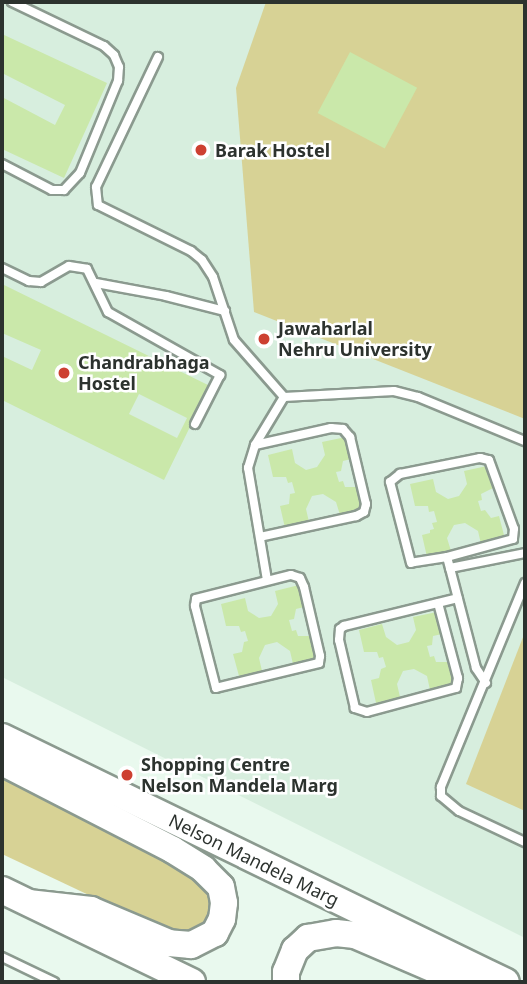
<!DOCTYPE html>
<html>
<head>
<meta charset="utf-8">
<style>
  body { margin:0 }
  #map { position:relative; width:527px; height:984px; overflow:hidden; background:#e9f9ee; font-family:"Noto Sans",sans-serif }
  div>[style] { position:absolute }
  [style*='--x'] { left:calc(var(--x)*1px); top:calc(var(--y)*1px); width:calc(var(--w)*1px); rotate:calc(var(--a)*1deg) }
  .built>* { inset:0; background:#d7eede }
  .green>* { inset:0; background:#d7d295 }
  .building>* { inset:0; background:#cae8aa; transform-origin:0 0 }
  .roads { filter:drop-shadow(2px 0 #8b9a8f) drop-shadow(-2px 0 #8b9a8f) drop-shadow(0 2px #8b9a8f) drop-shadow(0 -2px #8b9a8f) }
  .service>* { height:8px; margin:-4px; padding:0 4px; transform-origin:4px; border-radius:4px; background:#fff }
  .primary>* { height:26px; margin:-13px; padding:0 13px; transform-origin:13px; border-radius:13px; background:#fff }
  .dots>* { width:19px; height:19px; translate:-50% -50%; box-sizing:border-box; border:4px solid #fff; border-radius:50% }
  span { translate:-50% -50%; white-space:nowrap; text-align:center; line-height:1.15; -webkit-text-stroke:5px #fff; paint-order:stroke }
  .poi-label { font-size:18px; color:#2c322e; font-weight:700 }
  .left { translate:0 -50%; text-align:left }
  .street-label { font-size:18px; color:#2c322e }
  .frame { position:absolute; inset:0; border:4px solid #2c322e; pointer-events:none }
</style>
</head>
<body>
<div id="map">
  <div class="built">
    <div style="clip-path:polygon(2px 2px,525px 2px,525px 938px,2px 677px)"></div>
  </div>
  <div class="green">
    <div style="clip-path:polygon(266px 2px,525px 2px,525px 419px,254px 312px,236px 88px)"></div>
    <div style="clip-path:polygon(525px 632px,525px 811px,466px 784px)"></div>
    <div style="clip-path:polygon(2px 774px,188px 871px,203px 883px,213px 898px,213px 915px,204px 927px,189px 934px,167px 932px,2px 854px)"></div>
  </div>
  <div class="building">
    <div style="clip-path:polygon(2px 34px,107px 83px,64px 178px,2px 149px,2px 97px,55px 125px,65px 105px,4px 74px,2px 79px)"></div>
    <div style="left:350px;top:52px;width:76px;height:69px;rotate:28deg"></div>
    <div style="clip-path:polygon(evenodd,2px 284px,210px 386px,164px 480px,2px 400px,2px 356px,32px 370px,41px 350px,2px 333px,2px 284px,139px 394px,187px 418px,177px 438px,129px 414px,139px 394px)"></div>
    <div style="clip-path:polygon(346px 437px,351px 459px,343px 461px,341px 471px,336px 472px,339px 482px,343px 481px,345px 487px,358px 487px,363px 509px,340px 515px,336px 502px,323px 494px,312px 496px,306px 509px,309px 522px,285px 528px,280px 506px,289px 504px,290px 494px,295px 493px,292px 482px,288px 483px,286px 477px,273px 477px,268px 455px,292px 449px,295px 463px,306px 470px,317px 467px,325px 455px,322px 442px)"></div>
    <div style="clip-path:polygon(487px 466px,493px 488px,481px 494px,482px 500px,478px 501px,481px 511px,485px 510px,491px 518px,499px 516px,505px 539px,481px 544px,478px 531px,465px 523px,454px 525px,447px 538px,451px 551px,427px 557px,422px 535px,430px 533px,430px 530px,434px 529px,432px 523px,437px 522px,434px 511px,429px 512px,428px 506px,415px 506px,410px 484px,433px 479px,436px 492px,448px 499px,459px 496px,467px 484px,464px 471px)"></div>
    <div style="clip-path:polygon(299px 585px,304px 607px,296px 609px,294px 619px,289px 620px,292px 631px,296px 630px,298px 636px,311px 636px,316px 658px,293px 664px,290px 651px,277px 642px,265px 645px,259px 658px,262px 671px,239px 676px,233px 654px,242px 652px,244px 642px,248px 641px,245px 631px,241px 632px,239px 626px,226px 626px,221px 604px,245px 598px,248px 611px,259px 618px,271px 616px,278px 604px,275px 591px)"></div>
    <div style="clip-path:polygon(437px 612px,442px 634px,433px 636px,432px 645px,427px 646px,430px 657px,434px 656px,436px 662px,449px 662px,454px 684px,430px 690px,427px 676px,414px 669px,403px 671px,397px 684px,400px 697px,376px 703px,371px 680px,379px 678px,381px 669px,386px 667px,383px 657px,379px 658px,377px 652px,364px 652px,359px 630px,382px 624px,386px 637px,397px 645px,409px 642px,416px 630px,413px 617px)"></div>
  </div>
  <div class="roads">
    <div class="service">
      <div style="--x:158;--y:57;--w:144;--a:115.5"></div>
      <div style="--x:96;--y:187;--w:18;--a:84"></div>
      <div style="--x:98;--y:205;--w:104;--a:26.3"></div>
      <div style="--x:191;--y:251;--w:14;--a:39"></div>
      <div style="--x:202;--y:260;--w:20;--a:57"></div>
      <div style="--x:213;--y:277;--w:66;--a:71.6"></div>
      <div style="--x:234;--y:340;--w:76;--a:48.7"></div>
      <div style="--x:2;--y:164;--w:56;--a:27.5"></div>
      <div style="--x:52;--y:190;--w:12;--a:0"></div>
      <div style="--x:64;--y:190;--w:23;--a:-47"></div>
      <div style="--x:80;--y:173;--w:100;--a:-67.6"></div>
      <div style="--x:118;--y:81;--w:14;--a:-86"></div>
      <div style="--x:119;--y:67;--w:13;--a:-113"></div>
      <div style="--x:114;--y:55;--w:13;--a:-138"></div>
      <div style="--x:104;--y:46;--w:102;--a:-154.4"></div>
      <div style="--x:2;--y:268;--w:30;--a:26"></div>
      <div style="--x:29;--y:281;--w:12;--a:5"></div>
      <div style="--x:41;--y:282;--w:32;--a:-30"></div>
      <div style="--x:69;--y:266;--w:18;--a:9"></div>
      <div style="--x:87;--y:269;--w:48;--a:64"></div>
      <div style="--x:108;--y:312;--w:129;--a:29.4"></div>
      <div style="--x:220;--y:375;--w:55;--a:117"></div>
      <div style="--x:96;--y:283;--w:71;--a:10.5"></div>
      <div style="--x:166;--y:296;--w:61;--a:14.3"></div>
      <div style="--x:255;--y:445;--w:78;--a:-12.6"></div>
      <div style="--x:331;--y:428;--w:12;--a:5"></div>
      <div style="--x:343;--y:429;--w:11;--a:49"></div>
      <div style="--x:350;--y:437;--w:69;--a:76.6"></div>
      <div style="--x:366;--y:504;--w:8;--a:104"></div>
      <div style="--x:364;--y:512;--w:9;--a:153"></div>
      <div style="--x:356;--y:516;--w:98;--a:167.7"></div>
      <div style="--x:447;--y:557;--w:36;--a:171"></div>
      <div style="--x:411;--y:563;--w:84;--a:-104.5"></div>
      <div style="--x:390;--y:482;--w:13;--a:-39"></div>
      <div style="--x:400;--y:474;--w:82;--a:-11.3"></div>
      <div style="--x:480;--y:458;--w:9;--a:13"></div>
      <div style="--x:489;--y:460;--w:73;--a:70.1"></div>
      <div style="--x:514;--y:529;--w:10;--a:96"></div>
      <div style="--x:513;--y:539;--w:68;--a:164.7"></div>
      <div style="--x:447;--y:557;--w:11;--a:75"></div>
      <div style="--x:291;--y:575;--w:9;--a:18"></div>
      <div style="--x:300;--y:578;--w:10;--a:66"></div>
      <div style="--x:304;--y:587;--w:71;--a:76.9"></div>
      <div style="--x:320;--y:656;--w:7;--a:98"></div>
      <div style="--x:319;--y:663;--w:106;--a:166.4"></div>
      <div style="--x:216;--y:688;--w:85;--a:-104.4"></div>
      <div style="--x:195;--y:606;--w:7;--a:-82"></div>
      <div style="--x:196;--y:599;--w:98;--a:-14.2"></div>
      <div style="--x:267;--y:580;--w:114;--a:-99.6"></div>
      <div style="--x:248;--y:468;--w:24;--a:-73"></div>
      <div style="--x:255;--y:445;--w:56;--a:-58.9"></div>
      <div style="--x:284;--y:397;--w:110;--a:-3.1"></div>
      <div style="--x:394;--y:391;--w:25;--a:14"></div>
      <div style="--x:418;--y:397;--w:116;--a:22.4"></div>
      <div style="--x:525;--y:583;--w:221;--a:112.4"></div>
      <div style="--x:441;--y:787;--w:9;--a:90"></div>
      <div style="--x:441;--y:796;--w:23;--a:40"></div>
      <div style="--x:459;--y:811;--w:73;--a:25.2"></div>
      <div style="--x:438;--y:603;--w:78;--a:75.1"></div>
      <div style="--x:458;--y:678;--w:10;--a:101"></div>
      <div style="--x:456;--y:688;--w:92;--a:164.9"></div>
      <div style="--x:367;--y:712;--w:13;--a:-162"></div>
      <div style="--x:355;--y:708;--w:70;--a:-103.2"></div>
      <div style="--x:339;--y:640;--w:11;--a:-85"></div>
      <div style="--x:340;--y:629;--w:5;--a:-37"></div>
      <div style="--x:344;--y:626;--w:117;--a:-13.8"></div>
      <div style="--x:486;--y:683;--w:18;--a:-124"></div>
      <div style="--x:476;--y:668;--w:103;--a:-104.6"></div>
      <div style="--x:450;--y:568;--w:76;--a:-11.3"></div>
      <div style="--x:2;--y:957;--w:58;--a:25.7"></div>
    </div>
    <div class="primary">
      <div style="--x:2;--y:737;--w:560;--a:25.92"></div>
      <div style="--x:2;--y:762;--w:192;--a:27.2"></div>
      <div style="--x:173;--y:850;--w:36;--a:32"></div>
      <div style="--x:203;--y:869;--w:25;--a:45"></div>
      <div style="--x:221;--y:887;--w:16;--a:79"></div>
      <div style="--x:224;--y:903;--w:16;--a:97"></div>
      <div style="--x:222;--y:919;--w:16;--a:117"></div>
      <div style="--x:215;--y:933;--w:27;--a:153"></div>
      <div style="--x:191;--y:945;--w:22;--a:-175"></div>
      <div style="--x:169;--y:943;--w:85;--a:-157.1"></div>
      <div style="--x:91;--y:910;--w:61;--a:-173.5"></div>
      <div style="--x:2;--y:890;--w:211;--a:25.8"></div>
      <div style="--x:286;--y:982;--w:10;--a:-90"></div>
      <div style="--x:286;--y:972;--w:24;--a:-68"></div>
      <div style="--x:295;--y:950;--w:18;--a:-43"></div>
      <div style="--x:308;--y:938;--w:28;--a:-10"></div>
      <div style="--x:336;--y:933;--w:19;--a:6"></div>
      <div style="--x:355;--y:935;--w:119;--a:23.3"></div>
    </div>
  </div>
  <div class="dots">
    <div style="left:201px;top:150px;background:#cd4031"></div>
    <div style="left:264px;top:339px;background:#cd4031"></div>
    <div style="left:64px;top:373px;background:#cd4031"></div>
    <div style="left:127px;top:775px;background:#cd4031"></div>
  </div>
  <div class="poi-label">
    <span class="left" style="left:215px;top:150px">Barak Hostel</span>
    <span class="left" style="left:278px;top:339px">Jawaharlal<br>Nehru University</span>
    <span class="left" style="left:78px;top:373px">Chandrabhaga<br>Hostel</span>
    <span class="left" style="left:141px;top:775px">Shopping Centre<br>Nelson Mandela Marg</span>
  </div>
  <div class="street-label">
    <span style="left:254px;top:860px;rotate:26deg">Nelson Mandela Marg</span>
  </div>
  <div class="frame"></div>
</div>
</body>
</html>
